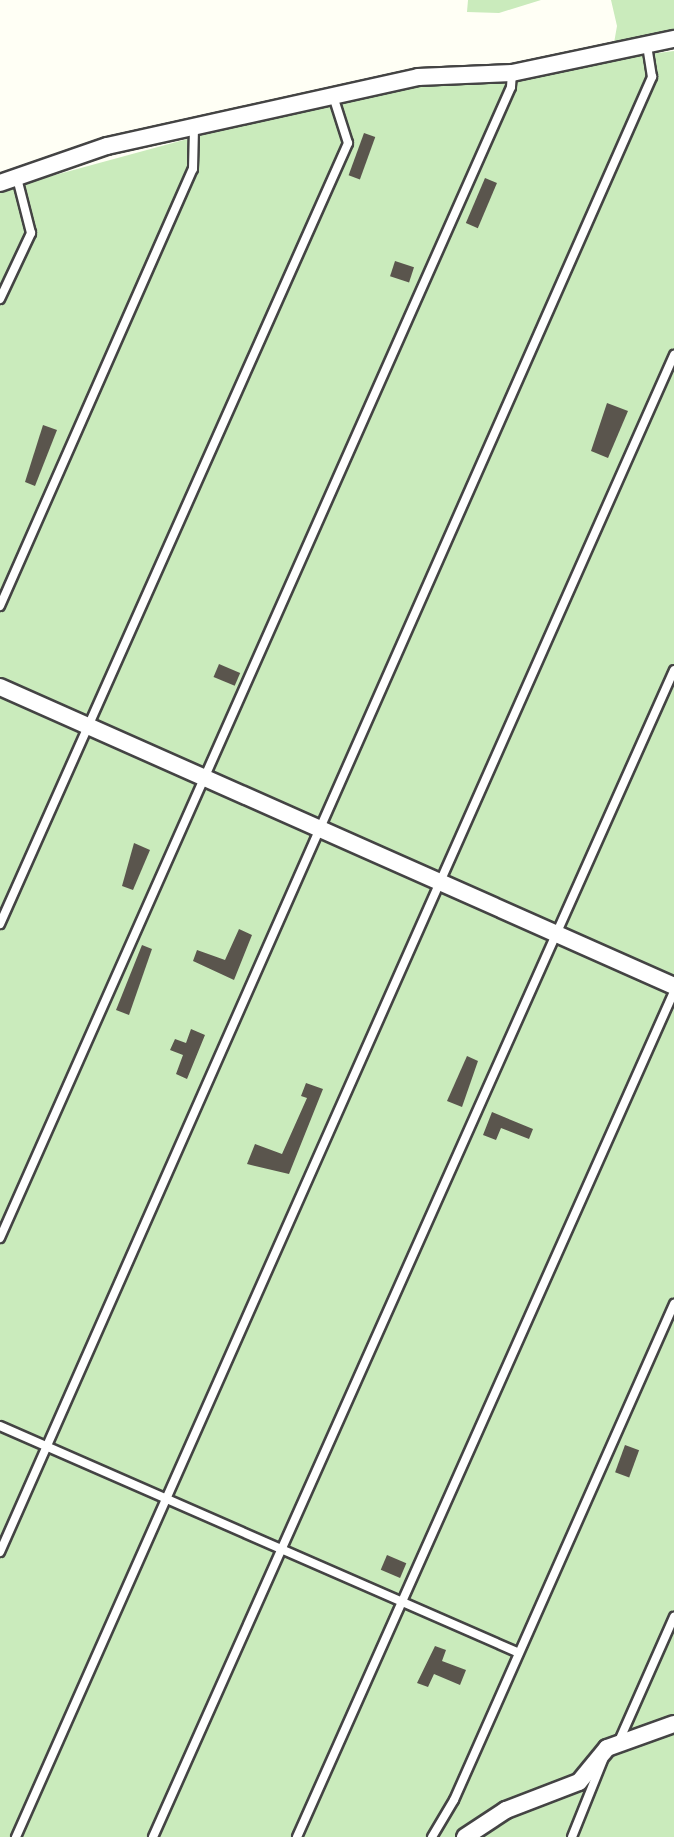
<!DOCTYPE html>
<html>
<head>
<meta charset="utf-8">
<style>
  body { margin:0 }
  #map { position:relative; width:674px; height:1837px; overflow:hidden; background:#fffff5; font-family:Lora,serif }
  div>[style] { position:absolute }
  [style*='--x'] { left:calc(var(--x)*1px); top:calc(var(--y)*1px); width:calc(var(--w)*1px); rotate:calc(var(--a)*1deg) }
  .green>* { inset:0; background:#caebbc }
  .building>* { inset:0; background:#5a554d; transform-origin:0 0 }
  .roads { filter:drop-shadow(2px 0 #444) drop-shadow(-2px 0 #444) drop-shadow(0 2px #444) drop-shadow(0 -2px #444) }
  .service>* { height:8px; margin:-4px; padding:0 4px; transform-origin:4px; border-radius:4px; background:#fff }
  .minor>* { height:16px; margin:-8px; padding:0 8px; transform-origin:8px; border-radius:8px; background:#fff }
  span { translate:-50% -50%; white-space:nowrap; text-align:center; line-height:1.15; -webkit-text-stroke:8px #fff; paint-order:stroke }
</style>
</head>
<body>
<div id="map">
  <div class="green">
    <div style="clip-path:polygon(468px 0,541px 0,499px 13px,467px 12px)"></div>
    <div style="clip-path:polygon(611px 0,674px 0,674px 33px,614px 43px,617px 26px)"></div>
    <div style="clip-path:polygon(674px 51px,674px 1837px,0 1837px,0 190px,213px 132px,436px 81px)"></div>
  </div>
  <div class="building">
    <div style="left:364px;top:133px;width:12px;height:45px;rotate:20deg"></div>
    <div style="left:485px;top:178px;width:13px;height:49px;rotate:23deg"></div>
    <div style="left:395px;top:261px;width:20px;height:16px;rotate:18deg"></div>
    <div style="clip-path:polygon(607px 403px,628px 411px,608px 458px,591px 451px)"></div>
    <div style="clip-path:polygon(43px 425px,57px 430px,35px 486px,25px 482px)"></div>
    <div style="left:219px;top:664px;width:23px;height:14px;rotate:23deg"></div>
    <div style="clip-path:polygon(134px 843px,150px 850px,133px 890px,122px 886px)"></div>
    <div style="clip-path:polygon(239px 929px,252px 935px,234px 980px,193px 961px,197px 950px,225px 960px)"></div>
    <div style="clip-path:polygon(142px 945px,152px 949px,129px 1015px,116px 1010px)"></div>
    <div style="clip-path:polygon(191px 1029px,205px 1035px,187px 1079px,176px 1074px,183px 1055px,170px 1050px,175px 1039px,186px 1043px)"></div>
    <div style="clip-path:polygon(467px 1056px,478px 1061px,462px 1107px,447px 1101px)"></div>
    <div style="clip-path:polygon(306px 1083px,323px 1089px,289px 1174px,247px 1164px,255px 1144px,282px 1154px,307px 1098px,301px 1096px)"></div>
    <div style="clip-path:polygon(492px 1112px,533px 1129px,529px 1139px,501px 1128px,496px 1140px,483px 1135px)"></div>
    <div style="left:625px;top:1445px;width:15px;height:29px;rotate:20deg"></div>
    <div style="left:387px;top:1555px;width:21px;height:16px;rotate:23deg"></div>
    <div style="clip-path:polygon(435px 1646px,446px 1650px,442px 1661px,466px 1670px,460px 1685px,434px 1674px,428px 1687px,417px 1683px)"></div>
  </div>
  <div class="roads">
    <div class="service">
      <div style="--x:0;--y:299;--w:73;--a:-64.8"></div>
      <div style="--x:31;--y:233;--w:57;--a:-104.3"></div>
      <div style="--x:0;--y:606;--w:478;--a:-66.2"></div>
      <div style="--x:193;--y:169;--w:40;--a:-88.6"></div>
      <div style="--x:0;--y:924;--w:855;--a:-65.98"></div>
      <div style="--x:348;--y:143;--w:49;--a:-107.7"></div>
      <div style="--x:0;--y:1238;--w:1259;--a:-66.06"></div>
      <div style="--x:511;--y:87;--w:14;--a:-86"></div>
      <div style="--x:0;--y:1426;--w:566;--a:23.62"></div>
      <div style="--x:0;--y:1552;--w:1613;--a:-66.15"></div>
      <div style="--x:652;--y:77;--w:32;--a:-99"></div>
      <div style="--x:619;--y:1741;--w:136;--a:-66.1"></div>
      <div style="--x:16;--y:1837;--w:1622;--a:-66.06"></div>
      <div style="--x:153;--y:1837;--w:1278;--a:-65.94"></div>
      <div style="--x:297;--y:1837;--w:925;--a:-65.96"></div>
      <div style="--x:432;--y:1837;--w:43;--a:-59.3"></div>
      <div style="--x:454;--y:1800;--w:543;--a:-66.08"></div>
      <div style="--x:572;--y:1837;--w:83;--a:-68.1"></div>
    </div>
    <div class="minor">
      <div style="--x:0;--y:183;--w:113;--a:-19.1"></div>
      <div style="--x:107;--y:146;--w:319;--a:-12.5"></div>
      <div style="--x:418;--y:77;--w:94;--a:-2.4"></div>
      <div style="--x:512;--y:73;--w:166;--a:-11.9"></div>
      <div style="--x:0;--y:687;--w:737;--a:23.92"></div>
      <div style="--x:465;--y:1837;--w:49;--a:-33.4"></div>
      <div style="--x:506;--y:1810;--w:78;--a:-21"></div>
      <div style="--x:579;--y:1782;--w:44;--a:-50.5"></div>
      <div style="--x:607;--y:1748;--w:71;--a:-19.7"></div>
    </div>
  </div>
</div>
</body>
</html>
